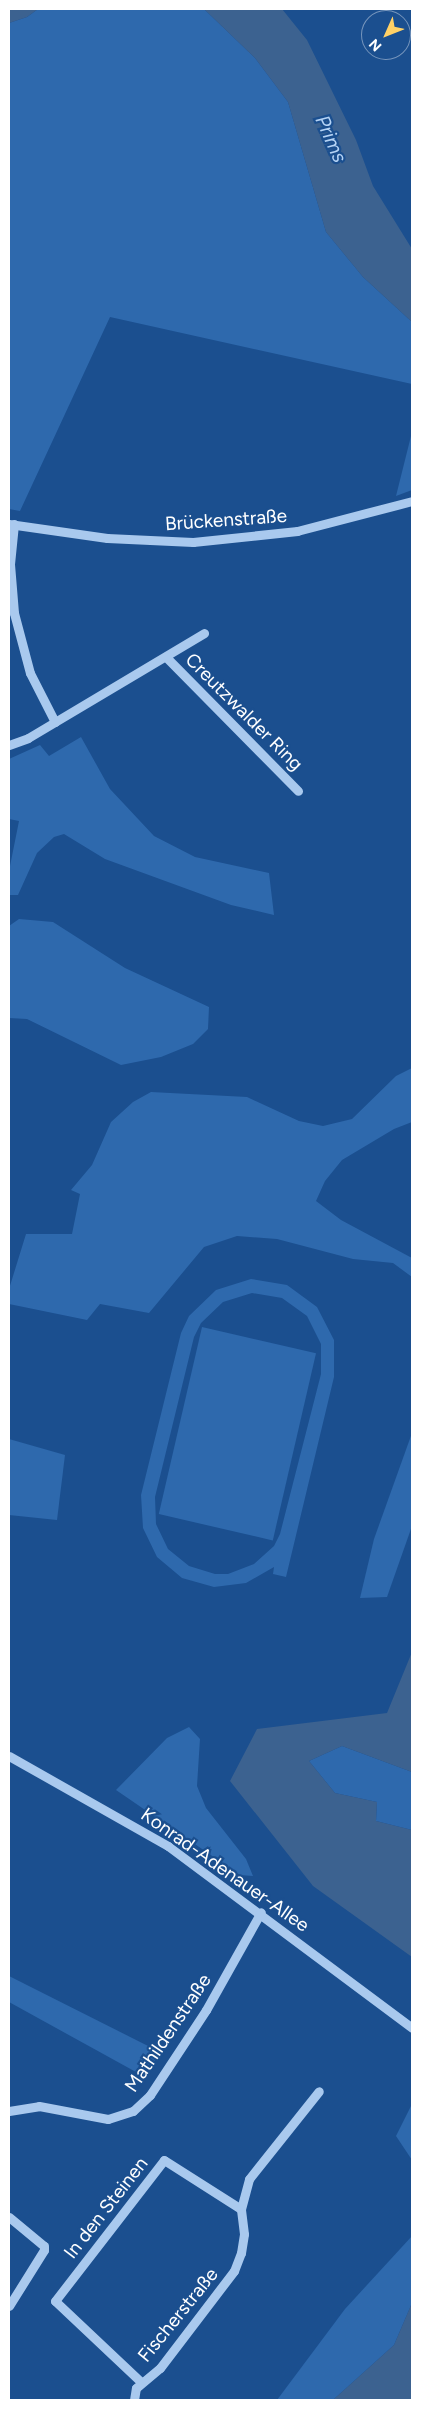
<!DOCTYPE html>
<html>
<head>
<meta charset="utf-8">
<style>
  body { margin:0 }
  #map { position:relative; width:421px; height:2409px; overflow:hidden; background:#1b4f8f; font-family:Figtree,sans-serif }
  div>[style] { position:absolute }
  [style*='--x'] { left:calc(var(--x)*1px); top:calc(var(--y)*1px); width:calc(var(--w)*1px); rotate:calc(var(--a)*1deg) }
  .green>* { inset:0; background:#2e69ad; transform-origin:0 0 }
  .water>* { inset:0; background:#3c6290 }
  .minor>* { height:9px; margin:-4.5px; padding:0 4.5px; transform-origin:4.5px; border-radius:4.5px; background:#a9c9ee }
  span { translate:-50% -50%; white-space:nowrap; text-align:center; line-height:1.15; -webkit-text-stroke:4.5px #1b4f8f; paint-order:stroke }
  .street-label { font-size:19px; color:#fff }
  .water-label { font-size:20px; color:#b5d3f5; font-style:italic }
  .frame { position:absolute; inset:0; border:10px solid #fff; pointer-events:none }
  .north { position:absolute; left:361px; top:10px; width:50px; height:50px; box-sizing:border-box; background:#1b4f8f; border:1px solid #7695bc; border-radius:50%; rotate:226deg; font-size:14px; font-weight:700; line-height:20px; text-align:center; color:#fff }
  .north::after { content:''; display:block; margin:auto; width:18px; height:22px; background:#ffd166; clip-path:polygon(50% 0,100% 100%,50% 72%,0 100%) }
</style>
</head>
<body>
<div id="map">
  <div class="green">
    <div style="clip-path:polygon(38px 9px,204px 9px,255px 58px,288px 102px,326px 232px,363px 277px,412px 322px,412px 384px,110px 317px,20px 511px,9px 509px,9px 23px,27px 17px)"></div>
    <div style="clip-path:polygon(412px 432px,412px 490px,396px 496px)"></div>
    <div style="clip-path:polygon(81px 737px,110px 789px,154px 836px,195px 857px,269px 873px,274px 915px,231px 905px,105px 859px,64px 834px,54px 837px,37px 853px,18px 895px,9px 895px,9px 871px,19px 821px,9px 819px,9px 759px,40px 745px,49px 756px)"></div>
    <div style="clip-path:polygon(19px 919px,53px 922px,125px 968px,209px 1007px,208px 1029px,193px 1044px,161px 1057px,121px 1065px,27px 1019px,9px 1018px,9px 926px)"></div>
    <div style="clip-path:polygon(412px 1068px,412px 1122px,394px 1129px,342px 1160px,325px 1181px,316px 1201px,341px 1220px,412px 1258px,412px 1277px,393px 1263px,353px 1259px,277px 1239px,237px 1236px,204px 1247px,149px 1313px,100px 1304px,87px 1320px,9px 1304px,9px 1289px,26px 1234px,72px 1234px,80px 1194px,71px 1190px,92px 1165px,111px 1122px,133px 1102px,151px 1092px,247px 1097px,299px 1121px,323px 1126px,352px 1119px,396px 1076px)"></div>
    <div style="clip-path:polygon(evenodd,251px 1279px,287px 1285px,317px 1307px,334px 1340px,334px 1377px,286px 1577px,273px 1574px,274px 1567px,246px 1583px,214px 1587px,182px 1578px,157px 1557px,143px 1528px,141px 1495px,181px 1333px,189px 1316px,216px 1290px,251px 1279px,252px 1293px,282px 1298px,307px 1316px,321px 1344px,321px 1374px,280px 1534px,274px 1546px,254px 1564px,228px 1574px,215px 1574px,189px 1566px,168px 1549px,156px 1524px,155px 1497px,194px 1337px,201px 1323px,223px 1302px,252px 1293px)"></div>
    <div style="left:202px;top:1327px;width:117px;height:192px;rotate:13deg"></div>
    <div style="clip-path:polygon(412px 1433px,412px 1526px,387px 1597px,360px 1598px,374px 1539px)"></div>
    <div style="clip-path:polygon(9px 1439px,65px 1455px,57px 1520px,9px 1515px)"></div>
    <div style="clip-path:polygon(189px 1727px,200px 1739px,197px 1786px,206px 1808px,246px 1859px,253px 1876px,240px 1875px,116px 1790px,167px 1738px)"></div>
    <div style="clip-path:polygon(342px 1746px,412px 1772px,412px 1830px,376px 1821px,377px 1802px,335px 1793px,309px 1761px)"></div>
    <div style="clip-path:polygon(9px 1976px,160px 2052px,145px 2077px,9px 2002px)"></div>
    <div style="clip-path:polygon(412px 2104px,412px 2160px,396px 2136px)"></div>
    <div style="clip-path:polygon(412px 2236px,412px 2303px,394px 2345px,333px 2400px,277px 2400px,345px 2309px)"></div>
  </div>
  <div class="water">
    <div style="clip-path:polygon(9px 9px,38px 9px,27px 17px,9px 23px)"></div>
    <div style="clip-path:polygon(204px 9px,282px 9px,307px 40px,356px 140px,373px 186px,412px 249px,412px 322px,363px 277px,326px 232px,288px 102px,255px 58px)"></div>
    <div style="clip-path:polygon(412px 1652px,412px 1772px,342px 1746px,309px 1761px,335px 1793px,377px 1802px,376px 1821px,412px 1830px,412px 1957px,313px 1886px,230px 1781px,257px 1729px,387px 1713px)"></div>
    <div style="clip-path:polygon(412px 2303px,412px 2400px,333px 2400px,394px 2345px)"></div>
  </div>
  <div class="minor">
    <div style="--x:9;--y:524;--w:99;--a:8.1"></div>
    <div style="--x:107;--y:538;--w:86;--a:2.7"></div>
    <div style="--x:193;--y:542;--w:105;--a:-6"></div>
    <div style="--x:297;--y:531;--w:119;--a:-14.6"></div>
    <div style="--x:14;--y:524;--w:40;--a:95.7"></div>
    <div style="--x:10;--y:564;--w:49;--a:85.3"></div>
    <div style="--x:14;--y:613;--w:62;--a:75.1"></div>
    <div style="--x:30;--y:673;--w:55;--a:63"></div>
    <div style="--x:166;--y:657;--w:188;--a:45.4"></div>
    <div style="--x:9;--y:745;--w:20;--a:-20"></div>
    <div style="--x:28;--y:738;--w:205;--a:-30.8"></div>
    <div style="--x:9;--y:1756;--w:183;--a:29.5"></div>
    <div style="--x:168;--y:1846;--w:304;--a:36.7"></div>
    <div style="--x:9;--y:2111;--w:30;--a:-9"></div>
    <div style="--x:39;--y:2106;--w:70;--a:10.7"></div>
    <div style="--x:108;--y:2119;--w:26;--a:-18"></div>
    <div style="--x:133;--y:2111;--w:23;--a:-43"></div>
    <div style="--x:150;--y:2095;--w:102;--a:-56.6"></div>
    <div style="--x:206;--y:2010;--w:112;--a:-60.7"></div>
    <div style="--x:9;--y:2217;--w:45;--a:39.6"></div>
    <div style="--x:44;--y:2246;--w:4;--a:90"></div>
    <div style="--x:44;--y:2250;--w:66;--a:122"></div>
    <div style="--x:141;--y:2382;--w:118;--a:-136.7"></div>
    <div style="--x:55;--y:2301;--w:178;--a:-52.3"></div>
    <div style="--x:164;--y:2160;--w:91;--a:32.5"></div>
    <div style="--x:134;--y:2400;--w:12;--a:-81"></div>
    <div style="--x:136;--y:2388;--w:31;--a:-40"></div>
    <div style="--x:160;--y:2368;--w:122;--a:-52.7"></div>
    <div style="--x:234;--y:2271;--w:19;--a:-69"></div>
    <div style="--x:241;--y:2253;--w:19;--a:-81"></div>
    <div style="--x:244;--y:2234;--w:25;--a:-97"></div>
    <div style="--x:241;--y:2209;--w:31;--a:-75"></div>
    <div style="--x:249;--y:2179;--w:112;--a:-51.5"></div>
  </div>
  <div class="street-label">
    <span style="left:226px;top:520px;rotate:-4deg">Brückenstraße</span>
    <span style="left:244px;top:712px;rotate:45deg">Creutzwalder Ring</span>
    <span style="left:225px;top:1870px;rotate:35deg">Konrad-Adenauer-Allee</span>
    <span style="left:168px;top:2033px;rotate:-56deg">Mathildenstraße</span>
    <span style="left:106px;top:2208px;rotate:-52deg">In den Steinen</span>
    <span style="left:178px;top:2315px;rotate:-51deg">Fischerstraße</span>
  </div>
  <div class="water-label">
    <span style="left:331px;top:139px;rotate:66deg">Prims</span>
  </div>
  <div class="frame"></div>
  <div class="north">N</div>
</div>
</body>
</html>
